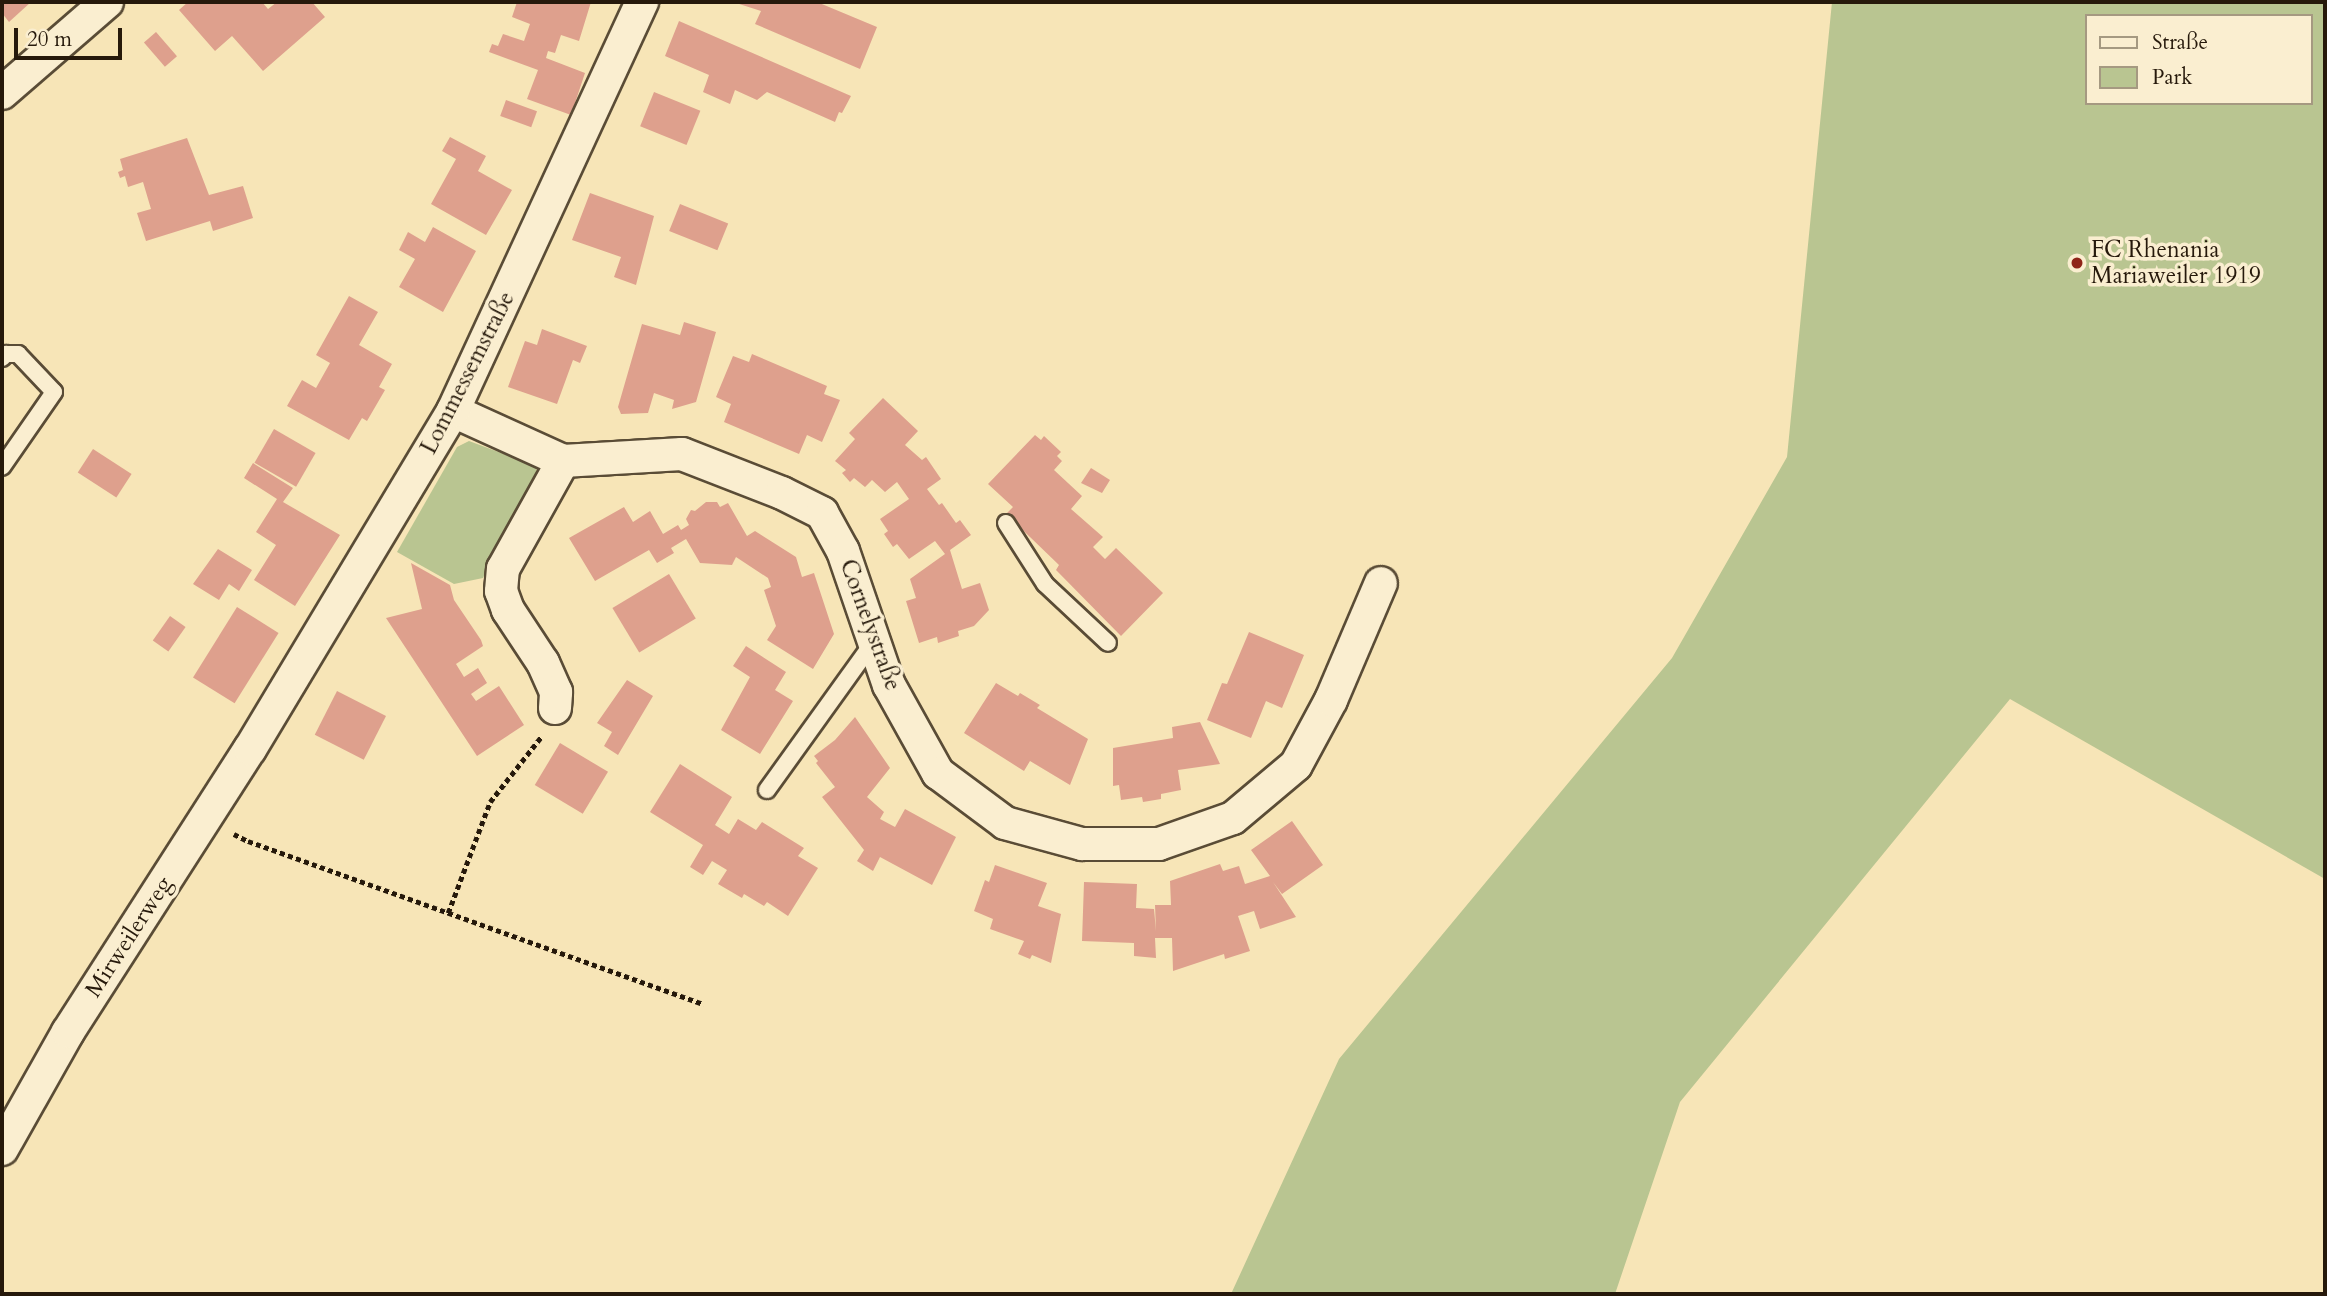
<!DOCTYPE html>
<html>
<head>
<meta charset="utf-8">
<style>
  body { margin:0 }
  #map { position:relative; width:2327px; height:1296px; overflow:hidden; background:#f7e5b7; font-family:Cardo,serif }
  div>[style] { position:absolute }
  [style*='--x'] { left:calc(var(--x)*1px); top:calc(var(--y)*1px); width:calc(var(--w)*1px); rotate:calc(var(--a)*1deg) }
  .green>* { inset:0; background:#b9c591 }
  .building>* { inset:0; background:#dea08d; transform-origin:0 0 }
  .path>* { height:4.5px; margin-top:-2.25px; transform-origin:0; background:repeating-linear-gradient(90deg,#26190b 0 5px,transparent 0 8.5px) }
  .roads { filter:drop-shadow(2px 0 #5a4c36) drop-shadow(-2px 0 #5a4c36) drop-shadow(0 2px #5a4c36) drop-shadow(0 -2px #5a4c36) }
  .lane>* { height:16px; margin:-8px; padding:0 8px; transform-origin:8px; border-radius:8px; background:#faeed0 }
  .street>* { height:32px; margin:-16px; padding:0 16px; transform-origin:16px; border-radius:16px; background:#faeed0 }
  .dots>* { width:19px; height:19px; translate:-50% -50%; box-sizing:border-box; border:4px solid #faeed0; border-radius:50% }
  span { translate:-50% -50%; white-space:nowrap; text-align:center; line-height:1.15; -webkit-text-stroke:7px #faeed0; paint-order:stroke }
  .poi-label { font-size:23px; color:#26190b }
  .left { translate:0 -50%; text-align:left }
  .street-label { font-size:23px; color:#26190b }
  .frame { position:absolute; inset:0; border:4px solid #26190b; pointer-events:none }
  .legend { position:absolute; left:2085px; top:14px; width:228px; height:91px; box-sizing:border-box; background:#faeed0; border:2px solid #a59981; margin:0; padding:9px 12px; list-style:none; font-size:21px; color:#26190b }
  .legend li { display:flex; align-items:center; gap:14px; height:35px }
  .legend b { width:35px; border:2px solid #a59981 }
  .scale { position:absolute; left:14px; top:28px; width:108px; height:32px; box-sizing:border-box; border:4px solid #26190b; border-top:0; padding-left:9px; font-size:21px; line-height:24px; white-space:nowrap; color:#26190b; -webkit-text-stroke:5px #faeed0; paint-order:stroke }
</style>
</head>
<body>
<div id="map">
  <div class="green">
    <div style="clip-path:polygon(evenodd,1832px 2px,2325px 2px,2325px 879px,2010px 699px,1680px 1102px,1615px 1294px,1231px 1294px,1339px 1059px,1672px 658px,1787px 457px,1832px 2px,2087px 16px,2311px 16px,2311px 103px,2087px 103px,2087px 16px)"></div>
    <div style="clip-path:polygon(469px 441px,536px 466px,537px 475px,483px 578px,454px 584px,397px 552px,457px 447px)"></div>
  </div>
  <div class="building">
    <div style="clip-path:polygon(2px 2px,31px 2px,9px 22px,2px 13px)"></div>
    <div style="clip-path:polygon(188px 2px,262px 2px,268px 9px,277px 2px,312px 2px,325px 17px,263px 71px,232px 36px,215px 51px,179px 10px)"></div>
    <div style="clip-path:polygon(517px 2px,591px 2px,579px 41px,561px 35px,555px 53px,548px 51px,546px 58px,585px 73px,571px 115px,527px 99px,538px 70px,489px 52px,492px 44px,498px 46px,503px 34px,524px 41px,530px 24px,512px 17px)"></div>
    <div style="clip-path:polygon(733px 2px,817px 2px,877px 27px,860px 69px,755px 24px,761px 11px)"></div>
    <div style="clip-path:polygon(679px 21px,851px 96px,842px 113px,839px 112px,835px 122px,767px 92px,757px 100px,735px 90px,730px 104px,703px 92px,709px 75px,665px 56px)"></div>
    <div style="left:156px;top:32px;width:32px;height:16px;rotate:49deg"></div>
    <div style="left:654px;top:92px;width:50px;height:37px;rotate:22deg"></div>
    <div style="left:506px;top:100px;width:33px;height:17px;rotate:20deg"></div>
    <div style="clip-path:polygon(450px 137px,486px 156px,478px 171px,512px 190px,486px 235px,431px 204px,456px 159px,442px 151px)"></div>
    <div style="clip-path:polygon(187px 138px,209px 195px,243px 186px,253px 218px,213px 231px,210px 221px,146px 241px,137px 213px,151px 209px,143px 182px,128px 187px,125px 176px,120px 178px,118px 172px,123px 170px,120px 159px)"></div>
    <div style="clip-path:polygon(590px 193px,654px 216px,636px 285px,614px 277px,621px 257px,572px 240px)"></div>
    <div style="left:680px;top:204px;width:52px;height:29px;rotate:22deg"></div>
    <div style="clip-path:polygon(433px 227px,476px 251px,443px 312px,399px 287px,415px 259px,399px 250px,408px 232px,425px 242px)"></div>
    <div style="clip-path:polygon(349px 296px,378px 312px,359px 345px,392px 364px,379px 387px,385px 390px,367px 421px,362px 418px,349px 440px,287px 406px,302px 380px,316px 388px,330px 363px,316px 355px)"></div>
    <div style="clip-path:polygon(684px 322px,716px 332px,696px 402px,672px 409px,674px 400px,654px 393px,648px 413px,621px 414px,618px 407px,642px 324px,680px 335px)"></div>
    <div style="clip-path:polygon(542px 329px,587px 346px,580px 363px,573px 360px,557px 404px,508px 387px,525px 341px,537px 345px)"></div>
    <div style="clip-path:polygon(752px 354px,827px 386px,824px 394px,840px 400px,822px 442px,807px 435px,799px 454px,724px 422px,731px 404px,716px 397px,733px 356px,749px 362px)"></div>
    <div style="clip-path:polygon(883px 398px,918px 431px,905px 445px,922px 460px,926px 457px,941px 479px,927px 489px,939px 505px,942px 503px,956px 523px,960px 520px,971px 535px,950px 550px,962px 589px,980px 583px,989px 610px,974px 626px,958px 631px,959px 636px,938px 643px,937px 637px,919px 643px,906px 601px,916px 598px,910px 579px,945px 554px,935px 541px,909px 559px,897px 544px,893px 547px,884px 534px,888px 531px,880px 519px,909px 499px,897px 482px,885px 492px,872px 480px,865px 487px,854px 478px,850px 482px,842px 473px,846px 470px,835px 461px,855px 439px,849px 433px)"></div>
    <div style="left:274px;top:429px;width:48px;height:39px;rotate:30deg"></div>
    <div style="clip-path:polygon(1035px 435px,1041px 440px,1044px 436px,1061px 452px,1057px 456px,1062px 461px,1054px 470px,1082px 496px,1071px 509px,1103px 537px,1093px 547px,1105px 559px,1116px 548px,1163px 593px,1121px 636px,1056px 570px,1059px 565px,1006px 514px,1013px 507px,988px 484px)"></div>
    <div style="left:93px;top:449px;width:46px;height:28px;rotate:33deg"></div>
    <div style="clip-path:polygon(253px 463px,293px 488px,283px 502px,340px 535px,295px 606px,254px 580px,276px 545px,256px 532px,277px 499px,244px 478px)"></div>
    <div style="clip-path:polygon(1091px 468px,1110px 480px,1102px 493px,1081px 483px)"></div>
    <div style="clip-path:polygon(706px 502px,717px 502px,720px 507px,728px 503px,747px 536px,755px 531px,796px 557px,802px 577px,814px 573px,834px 634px,813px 669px,767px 640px,776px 626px,764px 590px,771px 587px,768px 578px,736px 557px,732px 565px,700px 563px,686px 539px,671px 548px,674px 553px,657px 563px,649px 550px,595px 581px,569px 538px,624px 507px,633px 522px,650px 511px,663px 534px,678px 525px,681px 530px,689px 525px,686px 519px,691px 510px,695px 511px)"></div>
    <div style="clip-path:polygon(218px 549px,252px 570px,239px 591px,229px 584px,219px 600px,193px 584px)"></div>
    <div style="clip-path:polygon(411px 563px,450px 585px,454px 600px,481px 640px,483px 646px,456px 664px,464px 677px,478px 668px,487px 683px,471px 694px,476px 701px,499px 686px,524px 725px,477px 756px,386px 618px,422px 609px)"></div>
    <div style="left:669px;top:574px;width:52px;height:66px;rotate:59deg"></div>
    <div style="left:237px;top:607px;width:49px;height:83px;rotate:32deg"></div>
    <div style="left:170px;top:616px;width:19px;height:30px;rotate:35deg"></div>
    <div style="clip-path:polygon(1249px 632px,1304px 655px,1282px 708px,1266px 701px,1251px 738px,1207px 720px,1222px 683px,1227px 684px)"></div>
    <div style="clip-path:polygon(746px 646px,786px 672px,775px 690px,793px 701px,760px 754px,721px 730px,750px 677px,733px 666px)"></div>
    <div style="clip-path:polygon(627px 680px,653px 696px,618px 755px,604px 746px,612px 732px,597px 723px)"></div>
    <div style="clip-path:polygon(996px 683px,1018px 696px,1020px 693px,1040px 705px,1037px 708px,1088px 739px,1070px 785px,1030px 761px,1024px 771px,964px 733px)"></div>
    <div style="left:337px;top:691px;width:55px;height:49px;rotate:27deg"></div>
    <div style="clip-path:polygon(855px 717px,890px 768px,867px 797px,884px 812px,880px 819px,895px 827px,905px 809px,956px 837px,932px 885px,880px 857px,873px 871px,857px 861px,864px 850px,822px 797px,835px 787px,816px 763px,818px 761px,814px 756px,835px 740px)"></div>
    <div style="clip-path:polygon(1200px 722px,1220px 764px,1178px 770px,1181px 790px,1161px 794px,1161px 799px,1143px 802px,1142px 797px,1121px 800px,1119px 785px,1113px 786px,1113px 748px,1173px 738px,1172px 727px)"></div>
    <div style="left:560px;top:743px;width:56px;height:49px;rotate:31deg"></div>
    <div style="clip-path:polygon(680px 764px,732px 797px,715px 825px,729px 834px,738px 819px,756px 830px,762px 822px,804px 848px,798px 856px,818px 868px,788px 916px,767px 902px,764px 906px,744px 894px,742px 898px,718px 884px,727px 870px,712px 861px,703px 875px,690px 867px,703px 845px,650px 812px)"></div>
    <div style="clip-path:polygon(1292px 821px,1323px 865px,1282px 894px,1273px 882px,1296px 917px,1260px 929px,1254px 911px,1238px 916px,1250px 951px,1225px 959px,1224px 954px,1173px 971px,1172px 938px,1155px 938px,1156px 958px,1134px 956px,1134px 943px,1082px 941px,1084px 882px,1137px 884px,1136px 908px,1154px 909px,1156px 931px,1155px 905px,1171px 905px,1170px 881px,1220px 864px,1223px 871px,1239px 866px,1245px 884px,1270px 876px,1251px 850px)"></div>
    <div style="clip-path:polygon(995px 865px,1047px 883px,1038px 906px,1061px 914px,1051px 963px,1032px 955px,1030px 959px,1018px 954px,1024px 941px,990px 929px,993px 919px,974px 911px,985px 880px,989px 882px)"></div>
  </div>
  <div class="path">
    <div style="--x:234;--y:834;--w:16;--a:27"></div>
    <div style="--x:248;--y:841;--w:484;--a:19.7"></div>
    <div style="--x:448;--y:913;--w:119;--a:-69.3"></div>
    <div style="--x:490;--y:802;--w:83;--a:-51.9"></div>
  </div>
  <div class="roads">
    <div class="lane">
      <div style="--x:2;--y:358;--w:6;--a:-45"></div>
      <div style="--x:6;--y:354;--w:12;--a:0"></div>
      <div style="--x:18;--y:354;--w:52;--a:46.5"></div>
      <div style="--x:54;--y:392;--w:91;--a:124.7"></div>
      <div style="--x:1006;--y:523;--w:72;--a:57.4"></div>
      <div style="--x:1045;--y:584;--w:86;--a:43.1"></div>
      <div style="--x:767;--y:790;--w:183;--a:-54.3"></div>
    </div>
    <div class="street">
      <div style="--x:2;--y:93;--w:139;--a:-40.9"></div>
      <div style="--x:453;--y:411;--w:121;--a:24.4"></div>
      <div style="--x:563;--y:461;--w:119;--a:-3.4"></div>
      <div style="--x:682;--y:454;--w:107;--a:21.3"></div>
      <div style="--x:782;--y:493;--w:45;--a:26.6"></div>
      <div style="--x:822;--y:513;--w:43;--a:61.1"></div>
      <div style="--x:843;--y:551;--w:142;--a:71.1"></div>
      <div style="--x:889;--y:685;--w:101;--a:60.9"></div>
      <div style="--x:938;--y:773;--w:84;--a:36.7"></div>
      <div style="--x:1005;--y:823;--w:80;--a:15.3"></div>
      <div style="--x:1082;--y:844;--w:77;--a:0"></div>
      <div style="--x:1159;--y:844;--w:78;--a:-19.4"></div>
      <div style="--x:1233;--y:818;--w:82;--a:-40.1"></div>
      <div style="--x:1296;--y:765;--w:74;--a:-61.7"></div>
      <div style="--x:1331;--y:700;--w:127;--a:-66.9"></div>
      <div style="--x:555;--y:708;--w:16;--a:-86"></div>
      <div style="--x:556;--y:692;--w:32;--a:-114"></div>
      <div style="--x:543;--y:663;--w:64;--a:-123.4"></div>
      <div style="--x:508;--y:610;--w:20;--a:-110"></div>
      <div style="--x:501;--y:591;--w:22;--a:-85"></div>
      <div style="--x:503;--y:569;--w:124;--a:-60.9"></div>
      <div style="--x:2;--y:1149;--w:134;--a:-60.6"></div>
      <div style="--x:68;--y:1032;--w:336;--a:-57.3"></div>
      <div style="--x:250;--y:749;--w:394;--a:-59"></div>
      <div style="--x:453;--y:411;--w:451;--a:-65.2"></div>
    </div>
  </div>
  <div class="dots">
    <div style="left:2077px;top:263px;background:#8f2418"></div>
  </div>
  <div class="poi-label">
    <span class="left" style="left:2091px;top:263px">FC Rhenania<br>Mariaweiler 1919</span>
  </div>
  <div class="street-label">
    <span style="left:468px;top:373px;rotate:-63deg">Lommessemstraße</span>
    <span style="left:870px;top:625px;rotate:70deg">Cornelystraße</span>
    <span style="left:129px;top:937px;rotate:-57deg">Mirweilerweg</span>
  </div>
  <div class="frame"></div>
  <ul class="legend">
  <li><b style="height:9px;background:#faeed0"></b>Straße</li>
  <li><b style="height:19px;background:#b9c591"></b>Park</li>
  </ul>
  <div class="scale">20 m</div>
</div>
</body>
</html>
